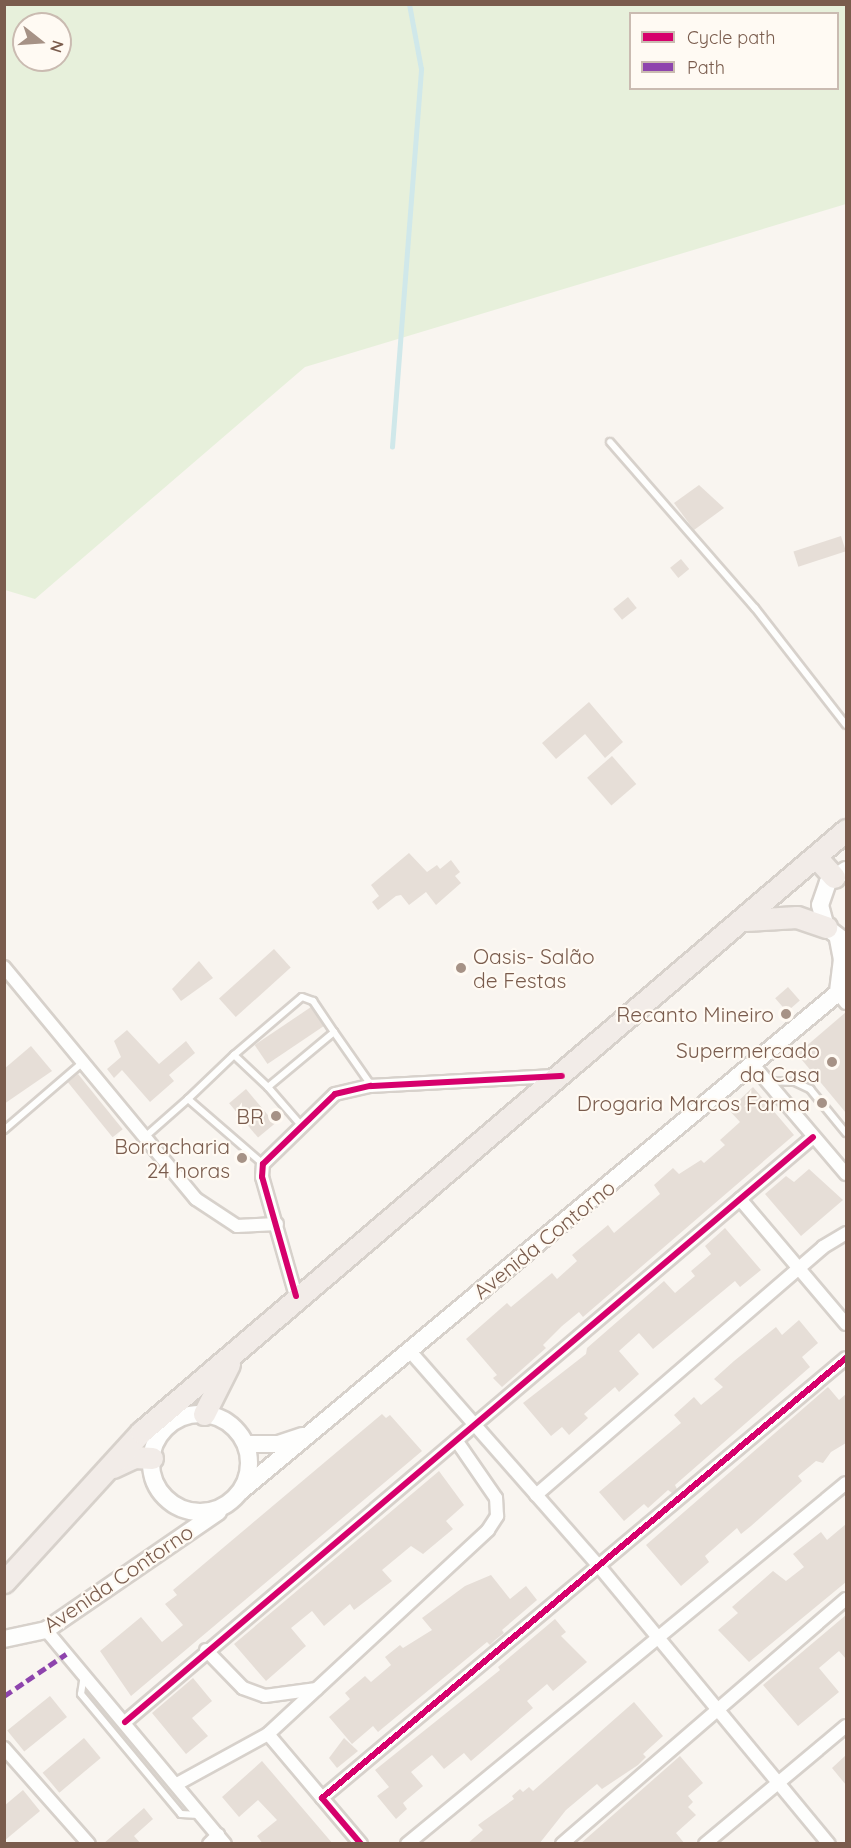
<!DOCTYPE html>
<html>
<head>
<meta charset="utf-8">
<style>
  body { margin:0 }
  #map { position:relative; width:851px; height:1848px; overflow:hidden; background:#f9f5f0; font-family:Quicksand,sans-serif }
  div>[style] { position:absolute }
  [style*='--x'] { left:calc(var(--x)*1px); top:calc(var(--y)*1px); width:calc(var(--w)*1px); rotate:calc(var(--a)*1deg) }
  .green>* { inset:0; background:#e7f0db }
  .stream>* { height:4.5px; margin:-2.25px; padding:0 2.25px; transform-origin:2.25px; border-radius:2.25px; background:#d0e8ea }
  .building>* { inset:0; background:#e6ded7; transform-origin:0 0 }
  .roads { filter:drop-shadow(2px 0 #d7d1cb) drop-shadow(-2px 0 #d7d1cb) drop-shadow(0 2px #d7d1cb) drop-shadow(0 -2px #d7d1cb) }
  .service>* { height:6px; margin:-3px; padding:0 3px; transform-origin:3px; border-radius:3px; background:#fefefd }
  .minor>* { height:12px; margin:-6px; padding:0 6px; transform-origin:6px; border-radius:6px; background:#fefefd }
  .tertiary>* { height:16px; margin:-8px; padding:0 8px; transform-origin:8px; border-radius:8px; background:#fefefd }
  .tertiary>.ring { margin:-8px; padding:0; box-sizing:content-box; background:none; border:16px solid #fefefd; border-radius:50% }
  .trunk>* { height:21px; margin:-10.5px; padding:0 10.5px; transform-origin:10.5px; border-radius:10.5px; background:#f2ece8 }
  .quiet>* { height:4.5px; margin-top:-2.25px; transform-origin:0; background:repeating-linear-gradient(90deg,#8e44ad 0 9px,transparent 0 13.5px) }
  .cycleway>* { height:6px; margin:-3px; padding:0 3px; transform-origin:3px; border-radius:3px; background:#d6006c }
  .dots>* { width:16px; height:16px; translate:-50% -50%; box-sizing:border-box; border:3px solid #fffaf3; border-radius:50% }
  span { translate:-50% -50%; white-space:nowrap; text-align:center; line-height:1.15; -webkit-text-stroke:4.5px #fffaf3; paint-order:stroke }
  .poi-label { font-size:21px; color:#7a5c4d }
  .left { translate:0 -50%; text-align:left }
  .right { translate:-100% -50%; text-align:right }
  .street-label { font-size:21px; color:#7a5c4d }
  .frame { position:absolute; inset:0; border:6px solid #7a5c4d; pointer-events:none }
  .legend { position:absolute; left:629px; top:12px; width:210px; height:78px; box-sizing:border-box; background:#fffaf3; border:2px solid #cabbb1; margin:0; padding:8px 10px; list-style:none; font-size:18px; color:#7a5c4d }
  .legend li { display:flex; align-items:center; gap:12px; height:30px }
  .legend b { width:30px; border:2px solid #cabbb1 }
  .north { position:absolute; left:12px; top:12px; width:60px; height:60px; box-sizing:border-box; background:#fffaf3; border:2px solid #cabbb1; border-radius:50%; rotate:107deg; font-size:16px; font-weight:700; line-height:24px; text-align:center; color:#7a5c4d }
  .north::after { content:''; display:block; margin:auto; width:21px; height:27px; background:#a69286; clip-path:polygon(50% 0,100% 100%,50% 72%,0 100%) }
</style>
</head>
<body>
<div id="map">
  <div class="green">
    <div style="clip-path:polygon(evenodd,4px 5px,846px 5px,846px 204px,305px 367px,35px 599px,5px 590px,4px 5px,630px 14px,838px 14px,838px 88px,630px 88px,630px 14px,4px 5px,24px 24px,60px 24px,60px 60px,24px 60px,24px 24px)"></div>
  </div>
  <div class="stream">
    <div style="--x:392;--y:447;--w:379;--a:-85.6"></div>
    <div style="--x:421;--y:69;--w:66;--a:-100.5"></div>
  </div>
  <div class="building">
    <div style="clip-path:polygon(699px 485px,724px 508px,694px 530px,674px 503px)"></div>
    <div style="left:841px;top:536px;width:16px;height:50px;rotate:72deg"></div>
    <div style="left:681px;top:559px;width:13px;height:14px;rotate:51deg"></div>
    <div style="left:628px;top:597px;width:14px;height:19px;rotate:51deg"></div>
    <div style="clip-path:polygon(589px 702px,623px 742px,605px 758px,585px 734px,556px 759px,542px 743px)"></div>
    <div style="left:612px;top:756px;width:37px;height:33px;rotate:49deg"></div>
    <div style="clip-path:polygon(409px 853px,427px 872px,437px 865px,440px 869px,451px 860px,460px 872px,455px 876px,461px 883px,436px 905px,426px 892px,409px 905px,401px 895px,396px 896px,378px 910px,372px 902px,379px 896px,371px 885px)"></div>
    <div style="left:274px;top:949px;width:25px;height:74px;rotate:48deg"></div>
    <div style="clip-path:polygon(199px 961px,213px 978px,181px 1001px,172px 989px)"></div>
    <div style="left:788px;top:987px;width:18px;height:17px;rotate:49deg"></div>
    <div style="left:311px;top:1007px;width:23px;height:68px;rotate:56deg"></div>
    <div style="clip-path:polygon(846px 1012px,846px 1113px,797px 1054px)"></div>
    <div style="clip-path:polygon(127px 1030px,159px 1064px,186px 1041px,195px 1053px,169px 1075px,174px 1081px,150px 1102px,122px 1070px,114px 1078px,107px 1069px,121px 1057px,114px 1041px)"></div>
    <div style="clip-path:polygon(31px 1046px,52px 1071px,4px 1104px,4px 1069px)"></div>
    <div style="left:78px;top:1074px;width:71px;height:13px;rotate:51deg"></div>
    <div style="clip-path:polygon(753px 1087px,794px 1135px,583px 1317px,579px 1312px,562px 1326px,543px 1345px,546px 1348px,502px 1387px,493px 1378px,497px 1375px,466px 1339px,507px 1303px,511px 1307px,552px 1273px,557px 1279px,577px 1261px,572px 1255px,608px 1225px,614px 1233px,660px 1194px,654px 1185px,673px 1168px,679px 1174px,701px 1160px,704px 1163px,725px 1145px,720px 1140px,740px 1122px,729px 1110px)"></div>
    <div style="left:246px;top:1089px;width:45px;height:22px;rotate:50deg"></div>
    <div style="clip-path:polygon(809px 1169px,843px 1200px,801px 1236px,765px 1194px,786px 1176px,794px 1182px)"></div>
    <div style="clip-path:polygon(725px 1228px,761px 1270px,740px 1287px,735px 1281px,653px 1349px,639px 1333px,619px 1351px,639px 1374px,619px 1392px,615px 1387px,584px 1414px,588px 1418px,569px 1435px,562px 1427px,551px 1436px,523px 1403px,586px 1354px,587px 1348px,664px 1281px,675px 1293px,695px 1276px,691px 1271px,711px 1254px,705px 1246px)"></div>
    <div style="clip-path:polygon(799px 1320px,818px 1343px,802px 1357px,810px 1367px,675px 1485px,677px 1489px,672px 1493px,668px 1490px,648px 1508px,644px 1504px,624px 1521px,599px 1492px,681px 1423px,674px 1415px,694px 1397px,701px 1405px,723px 1387px,714px 1379px,734px 1361px,776px 1327px,782px 1335px)"></div>
    <div style="clip-path:polygon(828px 1387px,839px 1400px,846px 1394px,846px 1443px,831px 1452px,823px 1463px,816px 1461px,798px 1476px,802px 1481px,751px 1526px,741px 1534px,737px 1528px,705px 1556px,709px 1562px,681px 1586px,646px 1545px)"></div>
    <div style="clip-path:polygon(382px 1414px,386px 1418px,390px 1415px,422px 1451px,131px 1696px,100px 1651px,141px 1617px,162px 1642px,183px 1625px,165px 1604px,177px 1595px,173px 1590px)"></div>
    <div style="clip-path:polygon(439px 1471px,464px 1505px,446px 1521px,453px 1529px,423px 1554px,411px 1546px,382px 1570px,392px 1581px,354px 1610px,350px 1604px,324px 1626px,312px 1611px,291px 1628px,306px 1646px,266px 1681px,234px 1644px)"></div>
    <div style="clip-path:polygon(846px 1524px,846px 1582px,749px 1662px,718px 1630px,738px 1613px,732px 1607px,773px 1571px,786px 1581px,804px 1567px,793px 1554px,821px 1532px,827px 1540px)"></div>
    <div style="clip-path:polygon(491px 1575px,510px 1599px,526px 1586px,537px 1600px,502px 1630px,504px 1633px,495px 1640px,490px 1645px,487px 1642px,378px 1732px,373px 1726px,352px 1744px,329px 1717px,350px 1699px,345px 1693px,365px 1676px,371px 1682px,391px 1665px,385px 1657px,400px 1645px,403px 1648px,432px 1630px,422px 1618px,465px 1586px)"></div>
    <div style="clip-path:polygon(846px 1615px,846px 1659px,839px 1651px,819px 1668px,839px 1692px,798px 1726px,763px 1685px)"></div>
    <div style="clip-path:polygon(555px 1619px,566px 1632px,561px 1636px,587px 1662px,553px 1691px,547px 1684px,527px 1701px,533px 1708px,471px 1761px,464px 1753px,444px 1769px,432px 1755px,411px 1772px,423px 1786px,403px 1803px,407px 1809px,396px 1819px,377px 1796px,389px 1787px,375px 1770px,500px 1670px,498px 1667px)"></div>
    <div style="clip-path:polygon(193px 1678px,212px 1701px,192px 1718px,208px 1736px,186px 1754px,152px 1713px)"></div>
    <div style="left:50px;top:1696px;width:27px;height:55px;rotate:51deg"></div>
    <div style="clip-path:polygon(634px 1702px,663px 1736px,643px 1754px,646px 1757px,638px 1765px,602px 1789px,597px 1784px,566px 1810px,539px 1844px,467px 1844px,483px 1830px,478px 1825px,514px 1799px,512px 1796px,520px 1789px,523px 1792px,529px 1787px,533px 1791px)"></div>
    <div style="left:84px;top:1738px;width:26px;height:54px;rotate:50deg"></div>
    <div style="clip-path:polygon(344px 1738px,358px 1751px,337px 1768px,329px 1758px)"></div>
    <div style="clip-path:polygon(846px 1755px,846px 1785px,832px 1768px)"></div>
    <div style="clip-path:polygon(680px 1756px,703px 1783px,688px 1796px,693px 1802px,688px 1807px,696px 1815px,676px 1833px,685px 1844px,580px 1844px)"></div>
    <div style="clip-path:polygon(262px 1761px,298px 1803px,333px 1844px,263px 1844px,257px 1836px,277px 1820px,258px 1800px,239px 1817px,222px 1797px)"></div>
    <div style="clip-path:polygon(23px 1790px,40px 1811px,4px 1841px,4px 1806px)"></div>
    <div style="clip-path:polygon(144px 1808px,153px 1819px,134px 1836px,141px 1844px,103px 1844px)"></div>
  </div>
  <div class="roads">
    <div class="service">
      <div style="--x:610;--y:442;--w:220;--a:48.9"></div>
      <div style="--x:755;--y:608;--w:148;--a:52.1"></div>
      <div style="--x:234;--y:1055;--w:89;--a:-40.5"></div>
      <div style="--x:302;--y:997;--w:12;--a:20"></div>
      <div style="--x:313;--y:1001;--w:37;--a:56"></div>
      <div style="--x:767;--y:1081;--w:28;--a:2"></div>
      <div style="--x:795;--y:1082;--w:17;--a:25"></div>
      <div style="--x:810;--y:1089;--w:57;--a:50.7"></div>
      <div style="--x:188;--y:1099;--w:64;--a:-43.7"></div>
      <div style="--x:234;--y:1055;--w:47;--a:43.3"></div>
      <div style="--x:300;--y:1124;--w:49;--a:-130.9"></div>
      <div style="--x:268;--y:1087;--w:86;--a:-39.8"></div>
      <div style="--x:334;--y:1032;--w:65;--a:55.1"></div>
      <div style="--x:4;--y:1130;--w:104;--a:-40.7"></div>
      <div style="--x:146;--y:1136;--w:56;--a:-41.4"></div>
      <div style="--x:188;--y:1099;--w:99;--a:40.9"></div>
      <div style="--x:84;--y:1675;--w:19;--a:99"></div>
      <div style="--x:81;--y:1694;--w:156;--a:50.2"></div>
      <div style="--x:181;--y:1814;--w:18;--a:3"></div>
    </div>
    <div class="minor">
      <div style="--x:4;--y:967;--w:301;--a:50.4"></div>
      <div style="--x:196;--y:1199;--w:49;--a:33.4"></div>
      <div style="--x:237;--y:1226;--w:40;--a:-2.9"></div>
      <div style="--x:838;--y:993;--w:13;--a:51"></div>
      <div style="--x:754;--y:1066;--w:142;--a:49.6"></div>
      <div style="--x:740;--y:1199;--w:164;--a:49.7"></div>
      <div style="--x:296;--y:1296;--w:124;--a:-105.9"></div>
      <div style="--x:262;--y:1177;--w:13;--a:-86"></div>
      <div style="--x:263;--y:1164;--w:100;--a:-44.2"></div>
      <div style="--x:335;--y:1094;--w:37;--a:-13"></div>
      <div style="--x:371;--y:1086;--w:187;--a:-3.1"></div>
      <div style="--x:409;--y:1350;--w:286;--a:48.7"></div>
      <div style="--x:598;--y:1565;--w:362;--a:50.4"></div>
      <div style="--x:536;--y:1495;--w:379;--a:-40.8"></div>
      <div style="--x:823;--y:1247;--w:27;--a:-31"></div>
      <div style="--x:46;--y:1630;--w:279;--a:50.1"></div>
      <div style="--x:206;--y:1650;--w:53;--a:45.8"></div>
      <div style="--x:243;--y:1688;--w:23;--a:20"></div>
      <div style="--x:265;--y:1696;--w:52;--a:-7.7"></div>
      <div style="--x:125;--y:1722;--w:903;--a:-40.37"></div>
      <div style="--x:268;--y:1734;--w:84;--a:49.8"></div>
      <div style="--x:4;--y:1748;--w:128;--a:48.5"></div>
      <div style="--x:177;--y:1784;--w:104;--a:-28.8"></div>
      <div style="--x:268;--y:1734;--w:300;--a:-42.8"></div>
      <div style="--x:488;--y:1530;--w:17;--a:-57"></div>
      <div style="--x:497;--y:1516;--w:18;--a:-93"></div>
      <div style="--x:496;--y:1498;--w:70;--a:-124.6"></div>
      <div style="--x:209;--y:1844;--w:13;--a:-45"></div>
      <div style="--x:361;--y:1844;--w:60;--a:-130.3"></div>
      <div style="--x:322;--y:1798;--w:684;--a:-40.02"></div>
      <div style="--x:407;--y:1844;--w:568;--a:-39.43"></div>
      <div style="--x:562;--y:1844;--w:375;--a:-40.8"></div>
      <div style="--x:705;--y:1844;--w:184;--a:-39.9"></div>
    </div>
    <div class="tertiary">
      <div style="--x:846;--y:870;--w:22;--a:146"></div>
      <div style="--x:828;--y:882;--w:24;--a:109"></div>
      <div style="--x:820;--y:905;--w:23;--a:75"></div>
      <div style="--x:826;--y:927;--w:25;--a:37"></div>
      <div style="--x:838;--y:939;--w:20;--a:79"></div>
      <div style="--x:842;--y:959;--w:34;--a:97"></div>
      <div class="ring" style="left:151px;top:1414px;width:82px;height:82px"></div>
      <div style="--x:246;--y:1444;--w:32;--a:0"></div>
      <div style="--x:278;--y:1444;--w:26;--a:-18"></div>
      <div style="--x:241;--y:1491;--w:788;--a:-39.85"></div>
      <div style="--x:4;--y:1639;--w:43;--a:-12.1"></div>
      <div style="--x:46;--y:1630;--w:209;--a:-34.5"></div>
    </div>
    <div class="trunk">
      <div style="--x:816;--y:857;--w:27;--a:48"></div>
      <div style="--x:746;--y:920;--w:51;--a:-3.4"></div>
      <div style="--x:797;--y:917;--w:31;--a:19"></div>
      <div style="--x:204;--y:1414;--w:56;--a:-63.4"></div>
      <div style="--x:113;--y:1467;--w:23;--a:-25"></div>
      <div style="--x:134;--y:1457;--w:18;--a:3"></div>
      <div style="--x:4;--y:1582;--w:203;--a:-47.6"></div>
      <div style="--x:141;--y:1432;--w:927;--a:-40.49"></div>
    </div>
  </div>
  <div class="quiet">
    <div style="--x:4;--y:1696;--w:75;--a:-34.1"></div>
  </div>
  <div class="cycleway">
    <div style="--x:296;--y:1296;--w:124;--a:-105.9"></div>
    <div style="--x:262;--y:1177;--w:13;--a:-86"></div>
    <div style="--x:263;--y:1164;--w:100;--a:-44.2"></div>
    <div style="--x:335;--y:1094;--w:37;--a:-13"></div>
    <div style="--x:371;--y:1086;--w:191;--a:-3"></div>
    <div style="--x:125;--y:1722;--w:903;--a:-40.37"></div>
    <div style="--x:361;--y:1844;--w:60;--a:-130.3"></div>
    <div style="--x:322;--y:1798;--w:684;--a:-40.02"></div>
  </div>
  <div class="dots">
    <div style="left:461px;top:968px;background:#a69286"></div>
    <div style="left:786px;top:1014px;background:#a69286"></div>
    <div style="left:832px;top:1062px;background:#a69286"></div>
    <div style="left:822px;top:1103px;background:#a69286"></div>
    <div style="left:276px;top:1116px;background:#a69286"></div>
    <div style="left:242px;top:1158px;background:#a69286"></div>
  </div>
  <div class="poi-label">
    <span class="left" style="left:473px;top:968px">Oasis- Salão<br>de Festas</span>
    <span class="right" style="left:774px;top:1014px">Recanto Mineiro</span>
    <span class="right" style="left:820px;top:1062px">Supermercado<br>da Casa</span>
    <span class="right" style="left:810px;top:1103px">Drogaria Marcos Farma</span>
    <span class="right" style="left:264px;top:1116px">BR</span>
    <span class="right" style="left:230px;top:1158px">Borracharia<br>24 horas</span>
  </div>
  <div class="street-label">
    <span style="left:544px;top:1239px;rotate:-39deg">Avenida Contorno</span>
    <span style="left:118px;top:1578px;rotate:-34deg">Avenida Contorno</span>
  </div>
  <div class="frame"></div>
  <ul class="legend">
  <li><b style="height:8px;background:#d6006c"></b>Cycle path</li>
  <li><b style="height:8px;background:#8e44ad"></b>Path</li>
  </ul>
  <div class="north">N</div>
</div>
</body>
</html>
